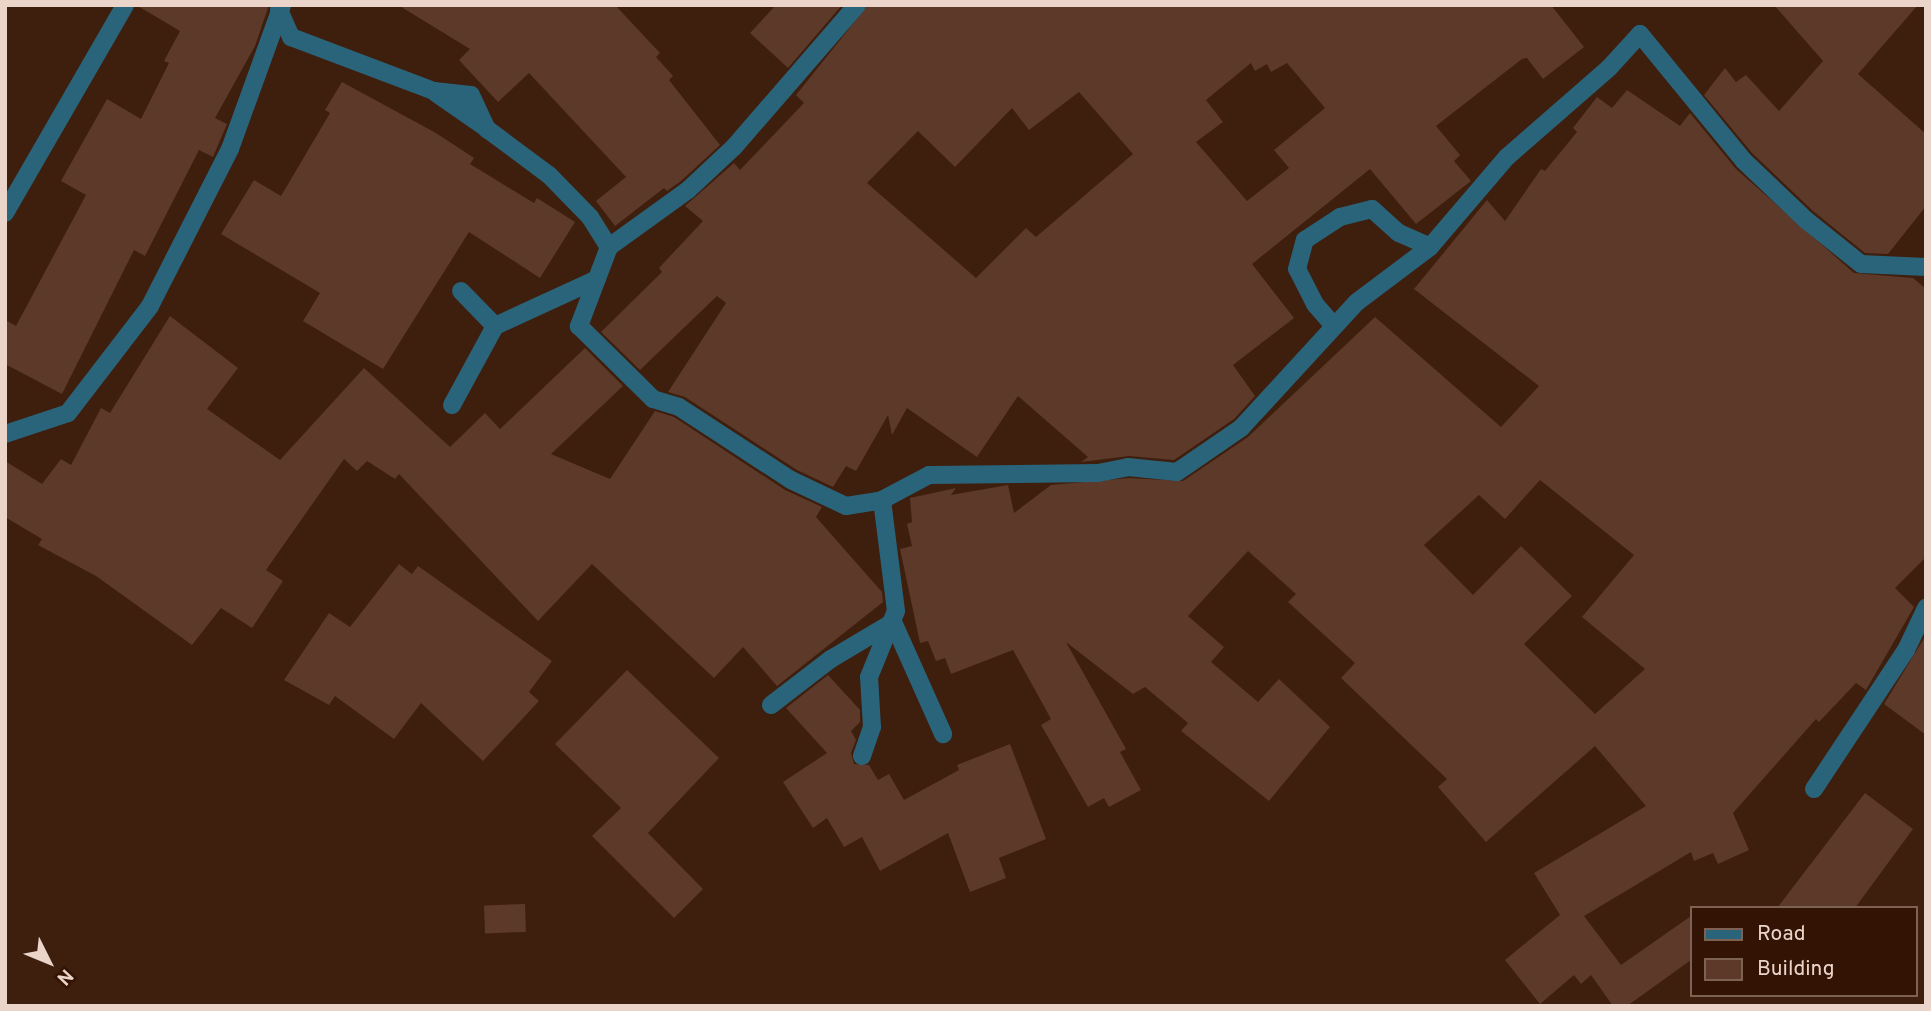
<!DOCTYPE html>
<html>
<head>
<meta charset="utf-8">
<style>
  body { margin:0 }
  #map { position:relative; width:1931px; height:1011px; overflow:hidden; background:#3e1e0d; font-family:Overpass,sans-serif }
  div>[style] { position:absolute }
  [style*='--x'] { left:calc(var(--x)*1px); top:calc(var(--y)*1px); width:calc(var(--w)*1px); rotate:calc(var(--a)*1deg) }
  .building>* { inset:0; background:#5c3928; transform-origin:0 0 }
  .minor>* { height:18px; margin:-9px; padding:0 9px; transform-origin:9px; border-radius:9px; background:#2a647b }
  span { translate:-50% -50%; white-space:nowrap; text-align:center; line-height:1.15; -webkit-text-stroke:7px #331404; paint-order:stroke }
  .frame { position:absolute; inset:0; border:7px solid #ebd4ca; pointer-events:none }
  .legend { position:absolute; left:1690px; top:906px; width:228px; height:91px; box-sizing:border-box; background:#331404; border:2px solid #7d6153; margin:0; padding:9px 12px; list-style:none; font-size:21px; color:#ebd4ca }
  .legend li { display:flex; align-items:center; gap:14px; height:35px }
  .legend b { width:35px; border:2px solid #7d6153 }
  .north { position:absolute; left:14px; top:927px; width:70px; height:70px; -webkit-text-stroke:5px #331404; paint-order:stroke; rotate:133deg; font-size:19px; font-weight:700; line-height:28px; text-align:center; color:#ebd4ca }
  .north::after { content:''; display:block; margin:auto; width:24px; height:32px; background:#ebd4ca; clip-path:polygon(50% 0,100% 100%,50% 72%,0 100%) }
</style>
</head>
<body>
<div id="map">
  <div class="building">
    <div style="clip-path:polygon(136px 5px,269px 5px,255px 46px,215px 118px,227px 124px,213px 157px,199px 150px,145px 256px,134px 250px,62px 394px,5px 364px,5px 320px,16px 326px,86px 195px,61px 181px,107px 99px,141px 119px,169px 63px,164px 61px,180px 31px)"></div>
    <div style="clip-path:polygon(398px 5px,615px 5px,660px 53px,656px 57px,673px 76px,669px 80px,720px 145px,681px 181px,667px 191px,664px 188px,615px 226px,596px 201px,626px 177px,529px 73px,498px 102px,459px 60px,470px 49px)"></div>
    <div style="clip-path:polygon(776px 5px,842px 5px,788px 68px,750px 33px)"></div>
    <div style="clip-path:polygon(evenodd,868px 5px,1551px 5px,1584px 47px,1543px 79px,1527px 58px,1522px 59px,1436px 126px,1460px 155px,1454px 161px,1471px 181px,1416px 224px,1370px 169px,1252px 264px,1294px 318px,1233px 365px,1255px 396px,1234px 419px,1174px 460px,1129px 456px,1081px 462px,1088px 457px,1018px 396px,977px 457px,907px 408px,892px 435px,888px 415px,856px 471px,846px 466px,833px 487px,797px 470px,685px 397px,668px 392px,726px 303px,717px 296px,640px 370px,601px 332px,662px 272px,659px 268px,703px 221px,685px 206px,734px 163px,740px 170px,804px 103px,796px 95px,868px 5px,1251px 63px,1255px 71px,1267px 64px,1271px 72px,1287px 63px,1325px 108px,1274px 150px,1289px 168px,1247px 201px,1196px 142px,1223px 122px,1206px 100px,1251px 63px,868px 5px,1079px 92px,1133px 154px,1036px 237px,1026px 228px,976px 278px,867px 183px,918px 131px,955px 167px,1012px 108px,1029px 130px,1079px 92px)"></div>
    <div style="clip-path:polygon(1774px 5px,1918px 5px,1858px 74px,1926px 134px,1926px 206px,1888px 254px,1865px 253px,1813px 211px,1752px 153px,1704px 95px,1725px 68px,1736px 82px,1746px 75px,1779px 111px,1823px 61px)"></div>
    <div style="clip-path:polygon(342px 82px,436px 133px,474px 158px,470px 164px,534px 203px,537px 198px,575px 222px,540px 278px,469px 232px,383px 369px,303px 321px,320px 293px,221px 234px,254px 180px,281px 196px,330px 113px,325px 110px)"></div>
    <div style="clip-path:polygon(evenodd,1627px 90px,1680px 126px,1690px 113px,1736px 169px,1854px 273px,1913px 278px,1926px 289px,1926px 557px,1895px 588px,1914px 607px,1866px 690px,1856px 683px,1819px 722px,1816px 719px,1733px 813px,1749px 850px,1718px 864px,1713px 853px,1694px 861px,1691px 852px,1584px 916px,1621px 965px,1691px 916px,1691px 960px,1627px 1006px,1613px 1006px,1591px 975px,1581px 984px,1574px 975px,1540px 1004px,1505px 960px,1560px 915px,1534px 873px,1646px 806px,1595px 746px,1486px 842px,1438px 787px,1447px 779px,1341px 678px,1355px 663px,1288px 602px,1296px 594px,1248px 551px,1188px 616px,1224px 647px,1211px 662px,1258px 702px,1279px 679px,1330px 727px,1269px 801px,1181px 731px,1188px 723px,1145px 687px,1133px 694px,1066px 642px,1126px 749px,1120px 752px,1141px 790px,1109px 807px,1104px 798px,1088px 807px,1041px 725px,1051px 719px,1013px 650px,951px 674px,945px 658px,936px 661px,928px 641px,920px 643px,900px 549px,912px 546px,907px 524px,912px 522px,910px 498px,956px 488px,951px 495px,1008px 485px,1014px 513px,1051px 485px,1129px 478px,1183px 481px,1248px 437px,1375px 317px,1501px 427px,1539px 386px,1414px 289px,1487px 200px,1505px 221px,1541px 169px,1545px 171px,1577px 132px,1573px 128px,1597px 97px,1612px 108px,1627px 90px,1540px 480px,1634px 555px,1582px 617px,1645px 669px,1595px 714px,1524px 644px,1572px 596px,1521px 546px,1473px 595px,1424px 545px,1479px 495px,1505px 519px,1540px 480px)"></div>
    <div style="clip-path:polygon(170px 316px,238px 368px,207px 409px,280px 460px,364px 368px,450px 447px,485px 413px,500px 429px,585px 348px,623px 386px,551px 454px,610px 479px,655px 411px,674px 417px,785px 490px,822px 507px,816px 517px,882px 592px,883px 602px,777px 686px,743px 647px,714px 678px,592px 564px,538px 621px,399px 474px,395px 479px,367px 461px,357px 471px,344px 459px,266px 570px,283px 581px,252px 628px,221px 608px,192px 645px,96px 576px,38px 545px,42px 539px,5px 517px,5px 461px,42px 484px,61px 459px,71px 465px,101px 408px,110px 413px)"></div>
    <div style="clip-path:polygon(399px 564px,412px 574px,418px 566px,552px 661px,529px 692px,539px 701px,483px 761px,421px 703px,394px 739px,335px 696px,329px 705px,284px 680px,329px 613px,350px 627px)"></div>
    <div style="clip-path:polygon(1926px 635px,1926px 735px,1884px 704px)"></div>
    <div style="clip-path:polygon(627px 670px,719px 758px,648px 833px,703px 889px,674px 918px,592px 836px,621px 808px,555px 744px)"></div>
    <div style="clip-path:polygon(828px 675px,860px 710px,860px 722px,851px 731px,856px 740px,851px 753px,854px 764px,869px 765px,878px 780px,889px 774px,904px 800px,959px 770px,957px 765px,1010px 744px,1046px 839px,999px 858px,1006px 878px,970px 892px,948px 833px,880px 871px,862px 837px,844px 847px,827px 818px,813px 828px,783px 782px,827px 753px,786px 708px)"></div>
    <div style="clip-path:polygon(1865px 793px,1913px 829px,1855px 908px,1777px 908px)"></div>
    <div style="left:525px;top:904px;width:28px;height:41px;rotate:88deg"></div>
  </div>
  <div class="minor">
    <div style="--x:857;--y:5;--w:188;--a:130.9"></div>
    <div style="--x:734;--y:147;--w:63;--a:136.9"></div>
    <div style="--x:688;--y:190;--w:97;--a:144.2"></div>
    <div style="--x:609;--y:247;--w:85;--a:110.8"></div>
    <div style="--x:579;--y:326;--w:104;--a:44.6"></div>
    <div style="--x:653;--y:399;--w:27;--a:17"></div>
    <div style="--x:679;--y:407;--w:134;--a:33.1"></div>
    <div style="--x:791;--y:480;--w:61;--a:25.3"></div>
    <div style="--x:846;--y:506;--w:36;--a:-9"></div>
    <div style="--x:882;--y:500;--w:53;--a:-28"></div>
    <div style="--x:929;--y:475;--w:169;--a:-0.7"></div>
    <div style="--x:1098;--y:473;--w:31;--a:-11"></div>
    <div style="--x:1128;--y:467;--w:49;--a:5.8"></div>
    <div style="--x:1177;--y:472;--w:78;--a:-34.5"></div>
    <div style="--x:1241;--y:428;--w:171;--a:-47.4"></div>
    <div style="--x:1357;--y:302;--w:91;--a:-37"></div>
    <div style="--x:1430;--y:247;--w:118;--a:-49.5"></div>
    <div style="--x:1507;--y:157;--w:135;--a:-41.1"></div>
    <div style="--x:1609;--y:68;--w:46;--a:-47.6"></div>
    <div style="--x:1640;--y:34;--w:164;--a:50.7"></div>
    <div style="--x:1744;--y:161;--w:86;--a:43.6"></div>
    <div style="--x:1806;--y:220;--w:70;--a:38.7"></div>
    <div style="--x:1861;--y:264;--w:65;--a:2.6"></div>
    <div style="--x:279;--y:10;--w:30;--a:66"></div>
    <div style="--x:291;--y:37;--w:153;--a:20.7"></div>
    <div style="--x:434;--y:91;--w:37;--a:6"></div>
    <div style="--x:471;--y:95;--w:38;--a:65"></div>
    <div style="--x:487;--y:129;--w:77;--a:36.6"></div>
    <div style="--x:549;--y:175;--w:59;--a:45.7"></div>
    <div style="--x:590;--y:217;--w:36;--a:58"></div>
    <div style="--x:436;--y:93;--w:60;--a:34.8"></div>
    <div style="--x:5;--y:213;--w:240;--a:-60"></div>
    <div style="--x:461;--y:291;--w:49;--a:45.8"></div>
    <div style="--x:1334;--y:326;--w:29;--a:-131"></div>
    <div style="--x:1315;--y:304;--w:39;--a:-117"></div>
    <div style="--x:1297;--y:269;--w:30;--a:-75"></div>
    <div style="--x:1305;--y:240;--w:42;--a:-33.3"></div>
    <div style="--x:1340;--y:217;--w:33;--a:-14"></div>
    <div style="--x:1372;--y:209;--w:36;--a:42"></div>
    <div style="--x:1399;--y:233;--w:34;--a:24"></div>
    <div style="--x:452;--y:405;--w:90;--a:-61.4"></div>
    <div style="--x:495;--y:326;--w:112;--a:-24.7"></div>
    <div style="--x:5;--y:434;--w:66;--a:-18.4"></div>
    <div style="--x:68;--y:413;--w:135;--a:-52.5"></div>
    <div style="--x:150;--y:306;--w:176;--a:-63"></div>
    <div style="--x:230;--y:149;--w:153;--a:-70.1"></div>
    <div style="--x:771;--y:705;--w:76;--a:-37.5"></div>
    <div style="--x:831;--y:659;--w:72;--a:-30.8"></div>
    <div style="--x:893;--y:622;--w:123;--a:65.9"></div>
    <div style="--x:862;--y:756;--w:31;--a:-71"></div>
    <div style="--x:872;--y:727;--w:50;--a:-93.4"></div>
    <div style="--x:869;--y:677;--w:71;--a:-67.8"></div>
    <div style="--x:896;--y:611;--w:112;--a:-97.2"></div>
    <div style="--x:1814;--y:789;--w:167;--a:-56.5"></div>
    <div style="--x:1906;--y:650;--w:47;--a:-64.5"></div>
  </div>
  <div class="frame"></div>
  <ul class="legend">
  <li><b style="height:9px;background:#2a647b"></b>Road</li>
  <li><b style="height:19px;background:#5c3928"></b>Building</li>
  </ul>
  <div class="north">N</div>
</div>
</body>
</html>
